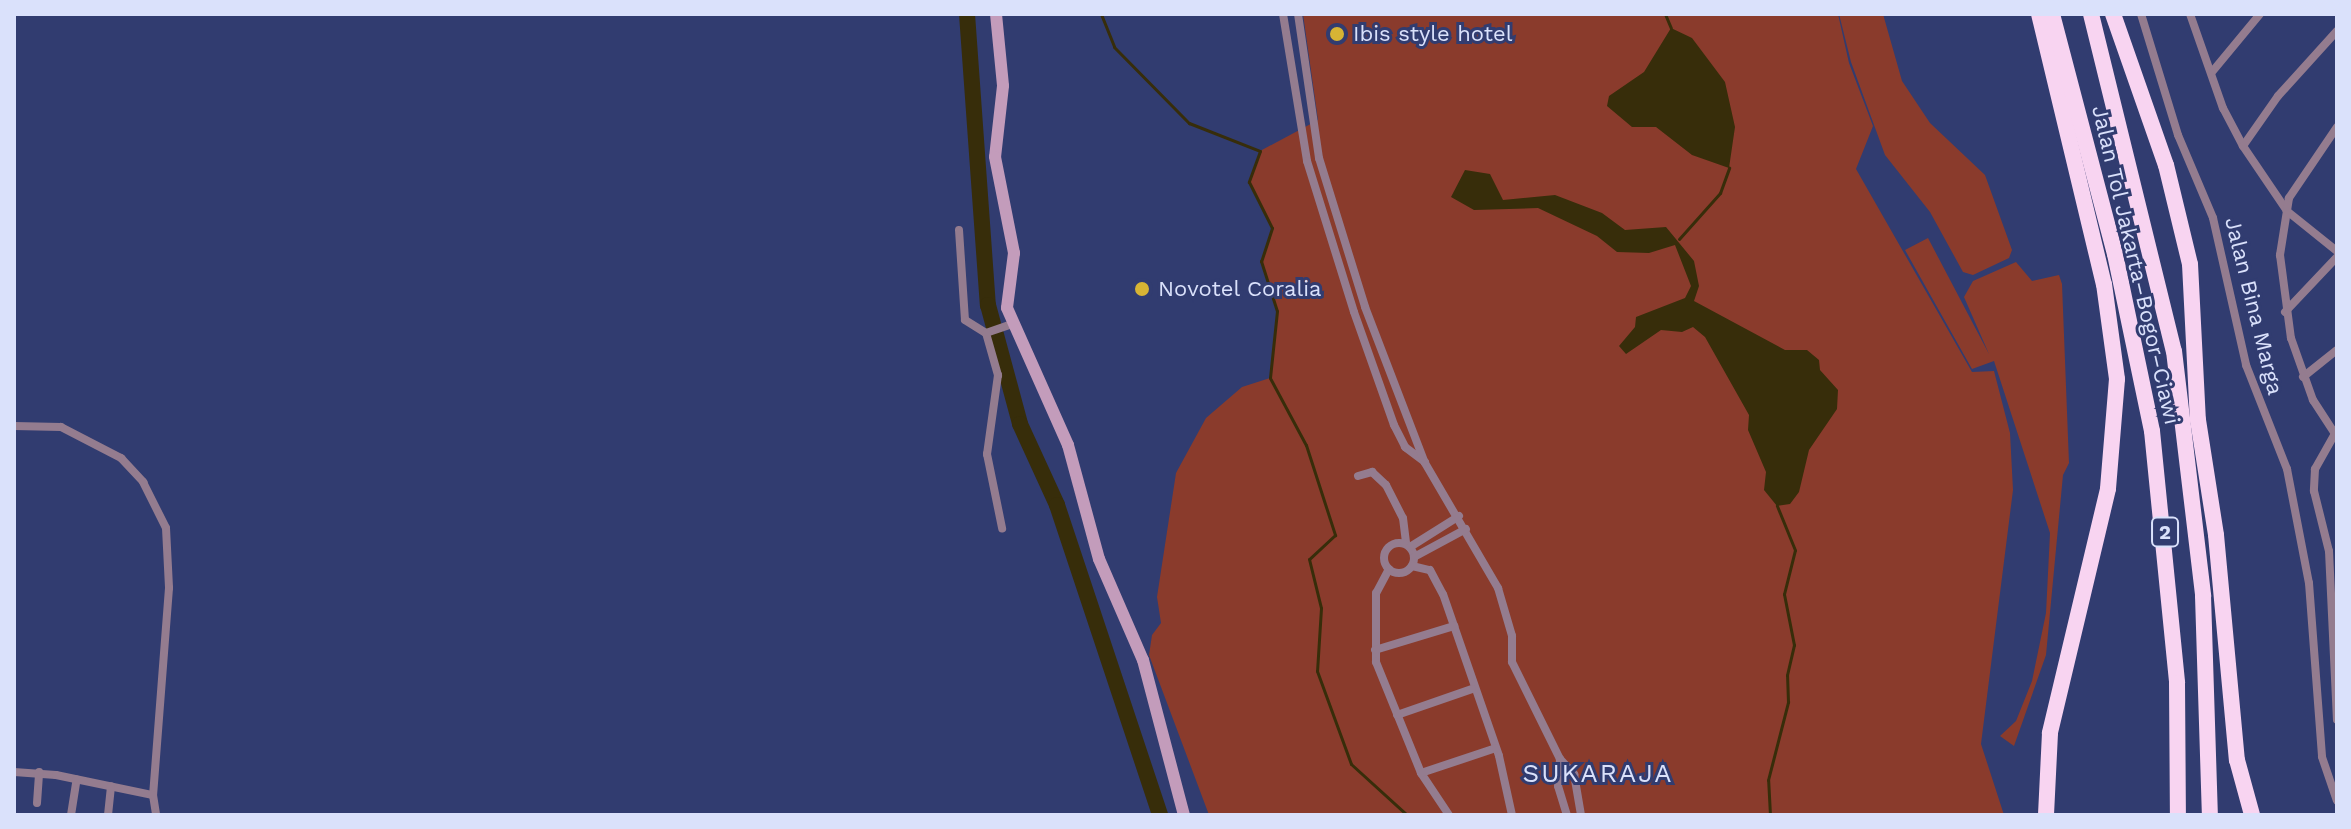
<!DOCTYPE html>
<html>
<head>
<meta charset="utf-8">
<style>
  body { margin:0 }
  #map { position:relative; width:2351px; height:829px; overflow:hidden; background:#313c70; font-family:"Work Sans",sans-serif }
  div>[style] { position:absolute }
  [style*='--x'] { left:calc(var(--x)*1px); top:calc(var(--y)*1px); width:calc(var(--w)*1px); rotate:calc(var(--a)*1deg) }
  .green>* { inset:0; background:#8a3b2c }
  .water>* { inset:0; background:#372d0a }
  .stream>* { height:3px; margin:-1.5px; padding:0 1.5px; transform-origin:1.5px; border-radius:1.5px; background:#372d0a }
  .river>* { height:16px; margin:-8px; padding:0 8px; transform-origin:8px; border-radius:8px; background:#372d0a }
  .street>* { height:8px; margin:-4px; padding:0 4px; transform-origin:4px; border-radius:4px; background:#947c8f }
  .street>.ring { margin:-4px; padding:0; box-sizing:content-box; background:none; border:8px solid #947c8f; border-radius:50% }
  .secondary>* { height:12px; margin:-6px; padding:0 6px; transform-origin:6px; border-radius:6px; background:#c39cbb }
  .highway>* { height:16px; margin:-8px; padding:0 8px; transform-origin:8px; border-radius:8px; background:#f8d4f1 }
  .dots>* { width:22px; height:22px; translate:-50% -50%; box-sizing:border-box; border:4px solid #313c70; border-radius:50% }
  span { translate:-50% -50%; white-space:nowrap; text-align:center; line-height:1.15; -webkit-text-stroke:6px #313c70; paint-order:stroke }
  .shield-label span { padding:2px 6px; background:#313c70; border:2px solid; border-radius:6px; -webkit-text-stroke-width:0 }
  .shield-label { font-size:20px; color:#dae1fb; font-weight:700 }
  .poi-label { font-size:22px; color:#dae1fb }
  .left { translate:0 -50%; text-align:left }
  .street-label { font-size:22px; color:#dae1fb }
  .quarter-label { font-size:26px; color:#dae1fb; letter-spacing:2px }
  .frame { position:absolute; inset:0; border:16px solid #dae1fb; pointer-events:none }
</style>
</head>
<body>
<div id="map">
  <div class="green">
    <div style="clip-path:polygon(1303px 14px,1838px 14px,1849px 63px,1873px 126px,1856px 169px,1972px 372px,1994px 371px,2010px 433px,2013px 490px,1981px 744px,2004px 815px,1209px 815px,1149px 655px,1152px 635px,1161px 623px,1157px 597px,1176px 473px,1206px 418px,1242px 387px,1270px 378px,1277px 311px,1261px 261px,1272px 228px,1249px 182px,1260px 151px,1318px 120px)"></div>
    <div style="clip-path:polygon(1839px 14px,1883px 14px,1902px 81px,1930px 123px,1985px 175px,2012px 250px,2009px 258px,1973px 275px,1963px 272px,1930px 212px,1885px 155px,1851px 62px)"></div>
    <div style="clip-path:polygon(1928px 238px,1989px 354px,1964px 297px,1973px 281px,2016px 262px,2032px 281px,2059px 275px,2062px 284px,2069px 463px,2063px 475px,2046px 655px,2014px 746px,2000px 736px,2016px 721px,2032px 681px,2046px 613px,2050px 533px,1994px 361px,1972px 369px,1905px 250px)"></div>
  </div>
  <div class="water">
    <div style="clip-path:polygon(1671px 28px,1692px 38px,1725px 82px,1735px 127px,1729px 168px,1692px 155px,1656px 127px,1632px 127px,1607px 106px,1609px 96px,1644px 72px)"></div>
    <div style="clip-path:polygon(1465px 170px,1490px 174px,1503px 200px,1555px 195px,1602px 213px,1625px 230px,1666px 227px,1694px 261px,1699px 286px,1694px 301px,1785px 350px,1807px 350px,1819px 360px,1820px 370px,1838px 390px,1837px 409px,1809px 450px,1799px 492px,1790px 504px,1777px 506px,1764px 490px,1766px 472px,1748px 430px,1749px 415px,1705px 337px,1693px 327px,1682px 332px,1661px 330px,1626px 354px,1619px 346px,1635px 327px,1636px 317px,1685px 298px,1691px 286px,1675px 245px,1649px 253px,1617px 252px,1597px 236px,1538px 208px,1474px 210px,1451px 197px)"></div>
  </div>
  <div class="stream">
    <div style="--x:1101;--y:14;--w:35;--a:68"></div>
    <div style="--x:1114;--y:47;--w:107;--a:45.4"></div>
    <div style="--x:1189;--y:123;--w:76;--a:21.5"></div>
    <div style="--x:1260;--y:151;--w:33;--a:110"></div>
    <div style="--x:1249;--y:182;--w:51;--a:63.4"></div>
    <div style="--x:1272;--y:228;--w:35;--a:108"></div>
    <div style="--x:1261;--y:261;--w:52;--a:72.3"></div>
    <div style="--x:1277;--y:311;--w:67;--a:96"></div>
    <div style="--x:1270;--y:378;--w:76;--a:61.8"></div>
    <div style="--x:1306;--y:445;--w:95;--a:72.1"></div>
    <div style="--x:1335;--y:535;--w:35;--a:137"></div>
    <div style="--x:1309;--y:559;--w:50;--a:76.2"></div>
    <div style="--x:1321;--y:608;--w:63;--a:93.6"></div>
    <div style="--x:1317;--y:671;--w:99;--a:69.9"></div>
    <div style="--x:1351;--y:764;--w:76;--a:42.3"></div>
    <div style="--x:1665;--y:14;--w:15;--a:67"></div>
    <div style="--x:1679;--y:239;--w:62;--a:-48.3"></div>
    <div style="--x:1720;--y:193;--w:27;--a:-70"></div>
    <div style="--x:1770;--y:815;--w:35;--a:-93"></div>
    <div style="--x:1768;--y:780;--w:81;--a:-75.6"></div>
    <div style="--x:1788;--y:702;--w:27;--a:-92"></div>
    <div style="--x:1787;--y:675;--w:31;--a:-77"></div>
    <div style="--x:1794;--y:645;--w:52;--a:-101.1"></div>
    <div style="--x:1784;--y:594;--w:45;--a:-76"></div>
    <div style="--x:1795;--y:550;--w:48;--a:-112.2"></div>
  </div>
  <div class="river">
    <div style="--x:967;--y:14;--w:292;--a:85.9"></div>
    <div style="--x:988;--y:305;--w:123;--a:74.9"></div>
    <div style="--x:1020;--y:424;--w:89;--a:65.4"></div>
    <div style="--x:1057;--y:505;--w:327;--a:71.6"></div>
  </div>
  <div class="street">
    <div style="--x:1283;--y:14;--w:149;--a:80.7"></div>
    <div style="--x:1307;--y:161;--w:158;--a:72.7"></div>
    <div style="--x:1354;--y:312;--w:120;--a:70.5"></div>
    <div style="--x:1394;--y:425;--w:25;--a:63"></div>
    <div style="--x:1405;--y:447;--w:25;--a:37"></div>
    <div style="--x:1298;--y:14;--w:146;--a:81.7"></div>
    <div style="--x:1319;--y:158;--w:156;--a:72.8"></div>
    <div style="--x:1365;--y:307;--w:167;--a:69"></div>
    <div style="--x:1425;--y:463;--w:145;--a:59.7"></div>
    <div style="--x:1498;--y:588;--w:50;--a:73.7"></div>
    <div style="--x:1512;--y:636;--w:26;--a:90"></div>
    <div style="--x:1512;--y:662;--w:108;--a:63.7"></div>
    <div style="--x:1560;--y:759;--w:27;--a:94"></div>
    <div style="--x:1558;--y:786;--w:30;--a:73"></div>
    <div style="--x:2141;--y:14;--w:127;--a:73"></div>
    <div style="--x:2178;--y:135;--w:90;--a:67.1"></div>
    <div style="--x:2213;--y:218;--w:151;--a:77.3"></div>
    <div style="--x:2246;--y:365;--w:112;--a:68.5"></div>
    <div style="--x:2287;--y:469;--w:116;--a:79.1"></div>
    <div style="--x:2309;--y:583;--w:174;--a:85.7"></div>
    <div style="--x:2322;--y:757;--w:46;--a:71.2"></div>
    <div style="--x:2190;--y:14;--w:100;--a:70.7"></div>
    <div style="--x:2223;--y:108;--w:43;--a:62.2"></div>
    <div style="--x:2243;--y:146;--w:78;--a:55.9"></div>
    <div style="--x:2287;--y:211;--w:64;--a:38.7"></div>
    <div style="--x:2212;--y:72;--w:75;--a:-50.4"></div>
    <div style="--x:2337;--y:127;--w:86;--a:124.1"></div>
    <div style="--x:2289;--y:198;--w:58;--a:99"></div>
    <div style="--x:2280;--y:255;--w:84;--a:82.5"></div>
    <div style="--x:2291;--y:338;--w:66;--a:70.5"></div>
    <div style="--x:2313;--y:400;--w:44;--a:57"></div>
    <div style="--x:2243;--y:146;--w:61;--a:-55"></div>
    <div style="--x:2278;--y:96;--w:88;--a:-47.8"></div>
    <div style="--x:959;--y:230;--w:90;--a:86.2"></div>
    <div style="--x:965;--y:320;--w:25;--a:32"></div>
    <div style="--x:986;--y:333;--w:28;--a:-19"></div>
    <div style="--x:2285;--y:312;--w:76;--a:-46.6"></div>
    <div style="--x:986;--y:333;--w:44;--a:74.1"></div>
    <div style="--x:998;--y:375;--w:80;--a:97.9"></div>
    <div style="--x:987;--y:454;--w:76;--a:78.5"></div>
    <div style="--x:2303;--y:377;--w:43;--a:-38.5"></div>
    <div style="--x:14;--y:426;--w:47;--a:1.2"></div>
    <div style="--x:61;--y:427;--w:68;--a:27.3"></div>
    <div style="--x:121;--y:458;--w:33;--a:47"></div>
    <div style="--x:143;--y:482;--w:51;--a:63.4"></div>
    <div style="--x:166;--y:528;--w:60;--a:87.1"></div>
    <div style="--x:169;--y:588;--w:208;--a:94.4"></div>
    <div style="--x:153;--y:795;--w:20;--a:81"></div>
    <div style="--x:2337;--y:430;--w:45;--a:119.4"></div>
    <div style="--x:2315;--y:469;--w:22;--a:93"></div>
    <div style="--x:2314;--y:491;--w:62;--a:76"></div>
    <div style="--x:2329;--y:551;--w:169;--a:87.3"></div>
    <div style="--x:1358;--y:476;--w:15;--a:-16"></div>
    <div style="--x:1372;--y:472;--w:19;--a:43"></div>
    <div style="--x:1386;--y:485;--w:37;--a:63"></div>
    <div style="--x:1403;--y:518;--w:26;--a:83"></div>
    <div class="ring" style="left:1384px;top:543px;width:22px;height:22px"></div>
    <div style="--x:1410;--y:547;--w:58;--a:-32.3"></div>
    <div style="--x:1414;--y:557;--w:59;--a:-28.3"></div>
    <div style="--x:1412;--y:566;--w:18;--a:13"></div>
    <div style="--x:1430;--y:570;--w:27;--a:62"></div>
    <div style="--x:1443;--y:594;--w:171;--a:70.9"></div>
    <div style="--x:1499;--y:756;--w:60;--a:77.6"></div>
    <div style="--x:1389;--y:569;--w:27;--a:118"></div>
    <div style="--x:1376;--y:593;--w:69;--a:90"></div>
    <div style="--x:1376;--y:662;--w:120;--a:67.9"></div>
    <div style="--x:1421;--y:773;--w:50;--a:56.3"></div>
    <div style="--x:1375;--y:650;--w:83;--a:-16.9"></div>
    <div style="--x:1397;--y:715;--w:79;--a:-19.1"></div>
    <div style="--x:1560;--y:759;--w:21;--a:47"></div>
    <div style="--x:1574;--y:774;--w:42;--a:80.3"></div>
    <div style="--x:14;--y:772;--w:42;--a:4.1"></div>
    <div style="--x:56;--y:775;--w:99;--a:11.7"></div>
    <div style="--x:1421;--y:773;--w:79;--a:-18.4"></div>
    <div style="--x:37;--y:803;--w:31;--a:-86"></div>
    <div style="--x:71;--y:815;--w:36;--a:-81"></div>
    <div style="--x:108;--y:815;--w:29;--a:-84"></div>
  </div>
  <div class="secondary">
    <div style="--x:996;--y:14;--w:72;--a:84.4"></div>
    <div style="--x:1003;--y:86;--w:71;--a:96.4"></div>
    <div style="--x:995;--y:157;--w:98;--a:78.8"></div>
    <div style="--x:1014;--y:253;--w:55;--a:97.3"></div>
    <div style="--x:1007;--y:308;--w:150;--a:66"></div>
    <div style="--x:1068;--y:445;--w:118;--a:74.8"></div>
    <div style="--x:1099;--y:559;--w:110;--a:66.5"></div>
    <div style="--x:1143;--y:660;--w:160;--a:75.2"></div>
  </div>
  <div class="highway">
    <div style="--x:2039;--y:14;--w:278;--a:76.5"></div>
    <div style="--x:2104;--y:284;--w:96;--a:82.2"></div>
    <div style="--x:2117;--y:379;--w:110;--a:94.7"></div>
    <div style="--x:2108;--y:489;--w:251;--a:103.4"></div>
    <div style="--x:2050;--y:733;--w:82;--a:92.8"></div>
    <div style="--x:2052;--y:14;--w:248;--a:75.3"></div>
    <div style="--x:2115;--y:254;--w:181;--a:78.2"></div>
    <div style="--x:2152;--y:431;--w:253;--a:84.3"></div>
    <div style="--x:2177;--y:683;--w:132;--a:89.6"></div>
    <div style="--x:2091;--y:14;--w:347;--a:76.2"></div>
    <div style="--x:2174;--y:351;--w:247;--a:83.2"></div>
    <div style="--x:2203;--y:596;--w:219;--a:88.2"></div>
    <div style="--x:2113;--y:14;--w:160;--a:70.7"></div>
    <div style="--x:2166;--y:165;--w:102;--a:76.4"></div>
    <div style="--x:2190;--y:264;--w:156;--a:87.1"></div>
    <div style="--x:2198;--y:420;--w:116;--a:81.1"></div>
    <div style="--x:2216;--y:535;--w:226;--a:84.7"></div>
    <div style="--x:2237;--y:760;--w:57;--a:74.7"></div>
  </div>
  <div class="dots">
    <div style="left:1337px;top:34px;background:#d7b434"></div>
    <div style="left:1142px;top:289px;background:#d7b434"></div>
  </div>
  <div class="shield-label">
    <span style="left:2165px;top:532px">2</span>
  </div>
  <div class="poi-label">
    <span class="left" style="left:1353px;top:34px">Ibis style hotel</span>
    <span class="left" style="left:1158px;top:289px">Novotel Coralia</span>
  </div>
  <div class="street-label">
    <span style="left:2136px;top:265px;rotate:77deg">Jalan Tol Jakarta–Bogor–Ciawi</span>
    <span style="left:2254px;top:306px;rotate:76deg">Jalan Bina Marga</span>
  </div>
  <div class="quarter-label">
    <span style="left:1598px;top:774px">SUKARAJA</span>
  </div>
  <div class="frame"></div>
</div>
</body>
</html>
